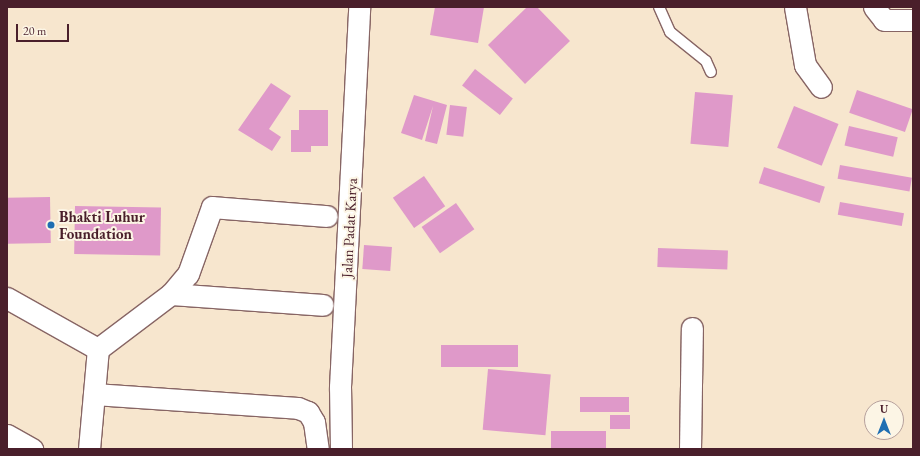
<!DOCTYPE html>
<html>
<head>
<meta charset="utf-8">
<style>
  body { margin:0 }
  #map { position:relative; width:920px; height:456px; overflow:hidden; background:#f7e6ce; font-family:"EB Garamond",serif }
  div>[style] { position:absolute }
  [style*='--x'] { left:calc(var(--x)*1px); top:calc(var(--y)*1px); width:calc(var(--w)*1px); rotate:calc(var(--a)*1deg) }
  .building>* { inset:0; background:#df99c9; transform-origin:0 0 }
  .roads { filter:drop-shadow(1px 0 #876564) drop-shadow(-1px 0 #876564) drop-shadow(0 1px #876564) drop-shadow(0 -1px #876564) }
  .lane>* { height:10px; margin:-5px; padding:0 5px; transform-origin:5px; border-radius:5px; background:#fff }
  .street>* { height:21px; margin:-10.5px; padding:0 10.5px; transform-origin:10.5px; border-radius:10.5px; background:#fff }
  .dots>* { width:11px; height:11px; translate:-50% -50%; box-sizing:border-box; border:2px solid #fcf5e5; border-radius:50% }
  span { translate:-50% -50%; white-space:nowrap; text-align:center; line-height:1.15; -webkit-text-stroke:4px #fcf5e5; paint-order:stroke }
  .poi-label { font-size:15px; color:#4a1f2b; font-weight:700 }
  .left { translate:0 -50%; text-align:left }
  .street-label { font-size:15px; color:#4a1f2b }
  .frame { position:absolute; inset:0; border:8px solid #4a1f2b; pointer-events:none }
  .north { position:absolute; left:864px; top:400px; width:40px; height:40px; box-sizing:border-box; background:#fcf5e5; border:1px solid #b59f9b; border-radius:50%; rotate:0deg; font-size:11px; font-weight:700; line-height:16px; text-align:center; color:#4a1f2b }
  .north::after { content:''; display:block; margin:auto; width:14px; height:18px; background:#1f6fb2; clip-path:polygon(50% 0,100% 100%,50% 72%,0 100%) }
  .scale { position:absolute; left:16px; top:24px; width:53px; height:18px; box-sizing:border-box; border:2px solid #4a1f2b; border-top:0; padding-left:5px; font-size:12px; line-height:14px; white-space:nowrap; color:#4a1f2b; -webkit-text-stroke:3px #fcf5e5; paint-order:stroke }
</style>
</head>
<body>
<div id="map">
  <div class="building">
    <div style="clip-path:polygon(435px 7px,484px 7px,478px 43px,430px 35px)"></div>
    <div style="clip-path:polygon(527px 7px,537px 7px,570px 41px,525px 84px,488px 45px)"></div>
    <div style="left:475px;top:69px;width:48px;height:21px;rotate:38deg"></div>
    <div style="clip-path:polygon(271px 83px,291px 96px,269px 129px,281px 137px,272px 151px,238px 130px)"></div>
    <div style="left:857px;top:90px;width:59px;height:24px;rotate:19deg"></div>
    <div style="left:695px;top:92px;width:38px;height:52px;rotate:5deg"></div>
    <div style="clip-path:polygon(414px 95px,447px 105px,437px 144px,425px 141px,433px 106px,422px 140px,401px 133px)"></div>
    <div style="left:450px;top:105px;width:17px;height:30px;rotate:7deg"></div>
    <div style="left:794px;top:106px;width:48px;height:45px;rotate:22deg"></div>
    <div style="clip-path:polygon(299px 110px,328px 110px,328px 146px,311px 146px,311px 152px,291px 152px,291px 130px,299px 130px)"></div>
    <div style="left:849px;top:126px;width:50px;height:20px;rotate:13deg"></div>
    <div style="left:840px;top:165px;width:73px;height:14px;rotate:10deg"></div>
    <div style="left:764px;top:167px;width:64px;height:17px;rotate:18deg"></div>
    <div style="left:424px;top:176px;width:37px;height:38px;rotate:55deg"></div>
    <div style="left:50px;top:197px;width:46px;height:43px;rotate:89deg"></div>
    <div style="left:840px;top:202px;width:65px;height:13px;rotate:10deg"></div>
    <div style="left:456px;top:203px;width:32px;height:42px;rotate:55deg"></div>
    <div style="left:75px;top:206px;width:86px;height:48px;rotate:1deg"></div>
    <div style="left:364px;top:245px;width:28px;height:24px;rotate:4deg"></div>
    <div style="left:658px;top:248px;width:70px;height:19px;rotate:2deg"></div>
    <div style="left:441px;top:345px;width:77px;height:22px"></div>
    <div style="left:488px;top:369px;width:63px;height:61px;rotate:5deg"></div>
    <div style="left:580px;top:397px;width:49px;height:15px"></div>
    <div style="left:630px;top:415px;width:14px;height:20px;rotate:90deg"></div>
    <div style="left:606px;top:431px;width:18px;height:55px;rotate:90deg"></div>
  </div>
  <div class="roads">
    <div class="lane">
      <div style="--x:659;--y:7;--w:27;--a:66"></div>
      <div style="--x:670;--y:32;--w:46;--a:38.9"></div>
      <div style="--x:706;--y:61;--w:12;--a:66"></div>
    </div>
    <div class="street">
      <div style="--x:795;--y:7;--w:59;--a:80.2"></div>
      <div style="--x:805;--y:65;--w:27;--a:54"></div>
      <div style="--x:874;--y:7;--w:16;--a:52"></div>
      <div style="--x:884;--y:20;--w:29;--a:0"></div>
      <div style="--x:171;--y:294;--w:152;--a:4.1"></div>
      <div style="--x:7;--y:298;--w:104;--a:29.3"></div>
      <div style="--x:94;--y:394;--w:204;--a:3.9"></div>
      <div style="--x:298;--y:408;--w:11;--a:22"></div>
      <div style="--x:308;--y:412;--w:12;--a:59"></div>
      <div style="--x:314;--y:422;--w:27;--a:82"></div>
      <div style="--x:7;--y:435;--w:29;--a:29"></div>
      <div style="--x:89;--y:449;--w:100;--a:-84.9"></div>
      <div style="--x:98;--y:349;--w:91;--a:-37"></div>
      <div style="--x:171;--y:294;--w:26;--a:-50"></div>
      <div style="--x:188;--y:274;--w:71;--a:-70.3"></div>
      <div style="--x:212;--y:207;--w:115;--a:4.5"></div>
      <div style="--x:341;--y:449;--w:62;--a:-90.9"></div>
      <div style="--x:340;--y:387;--w:380;--a:-87.1"></div>
      <div style="--x:690;--y:449;--w:121;--a:-89.1"></div>
    </div>
  </div>
  <div class="dots">
    <div style="left:51px;top:225px;background:#1f6fb2"></div>
  </div>
  <div class="poi-label">
    <span class="left" style="left:59px;top:225px">Bhakti Luhur<br>Foundation</span>
  </div>
  <div class="street-label">
    <span style="left:349px;top:228px;rotate:-87deg">Jalan Padat Karya</span>
  </div>
  <div class="frame"></div>
  <div class="north">U</div>
  <div class="scale">20 m</div>
</div>
</body>
</html>
